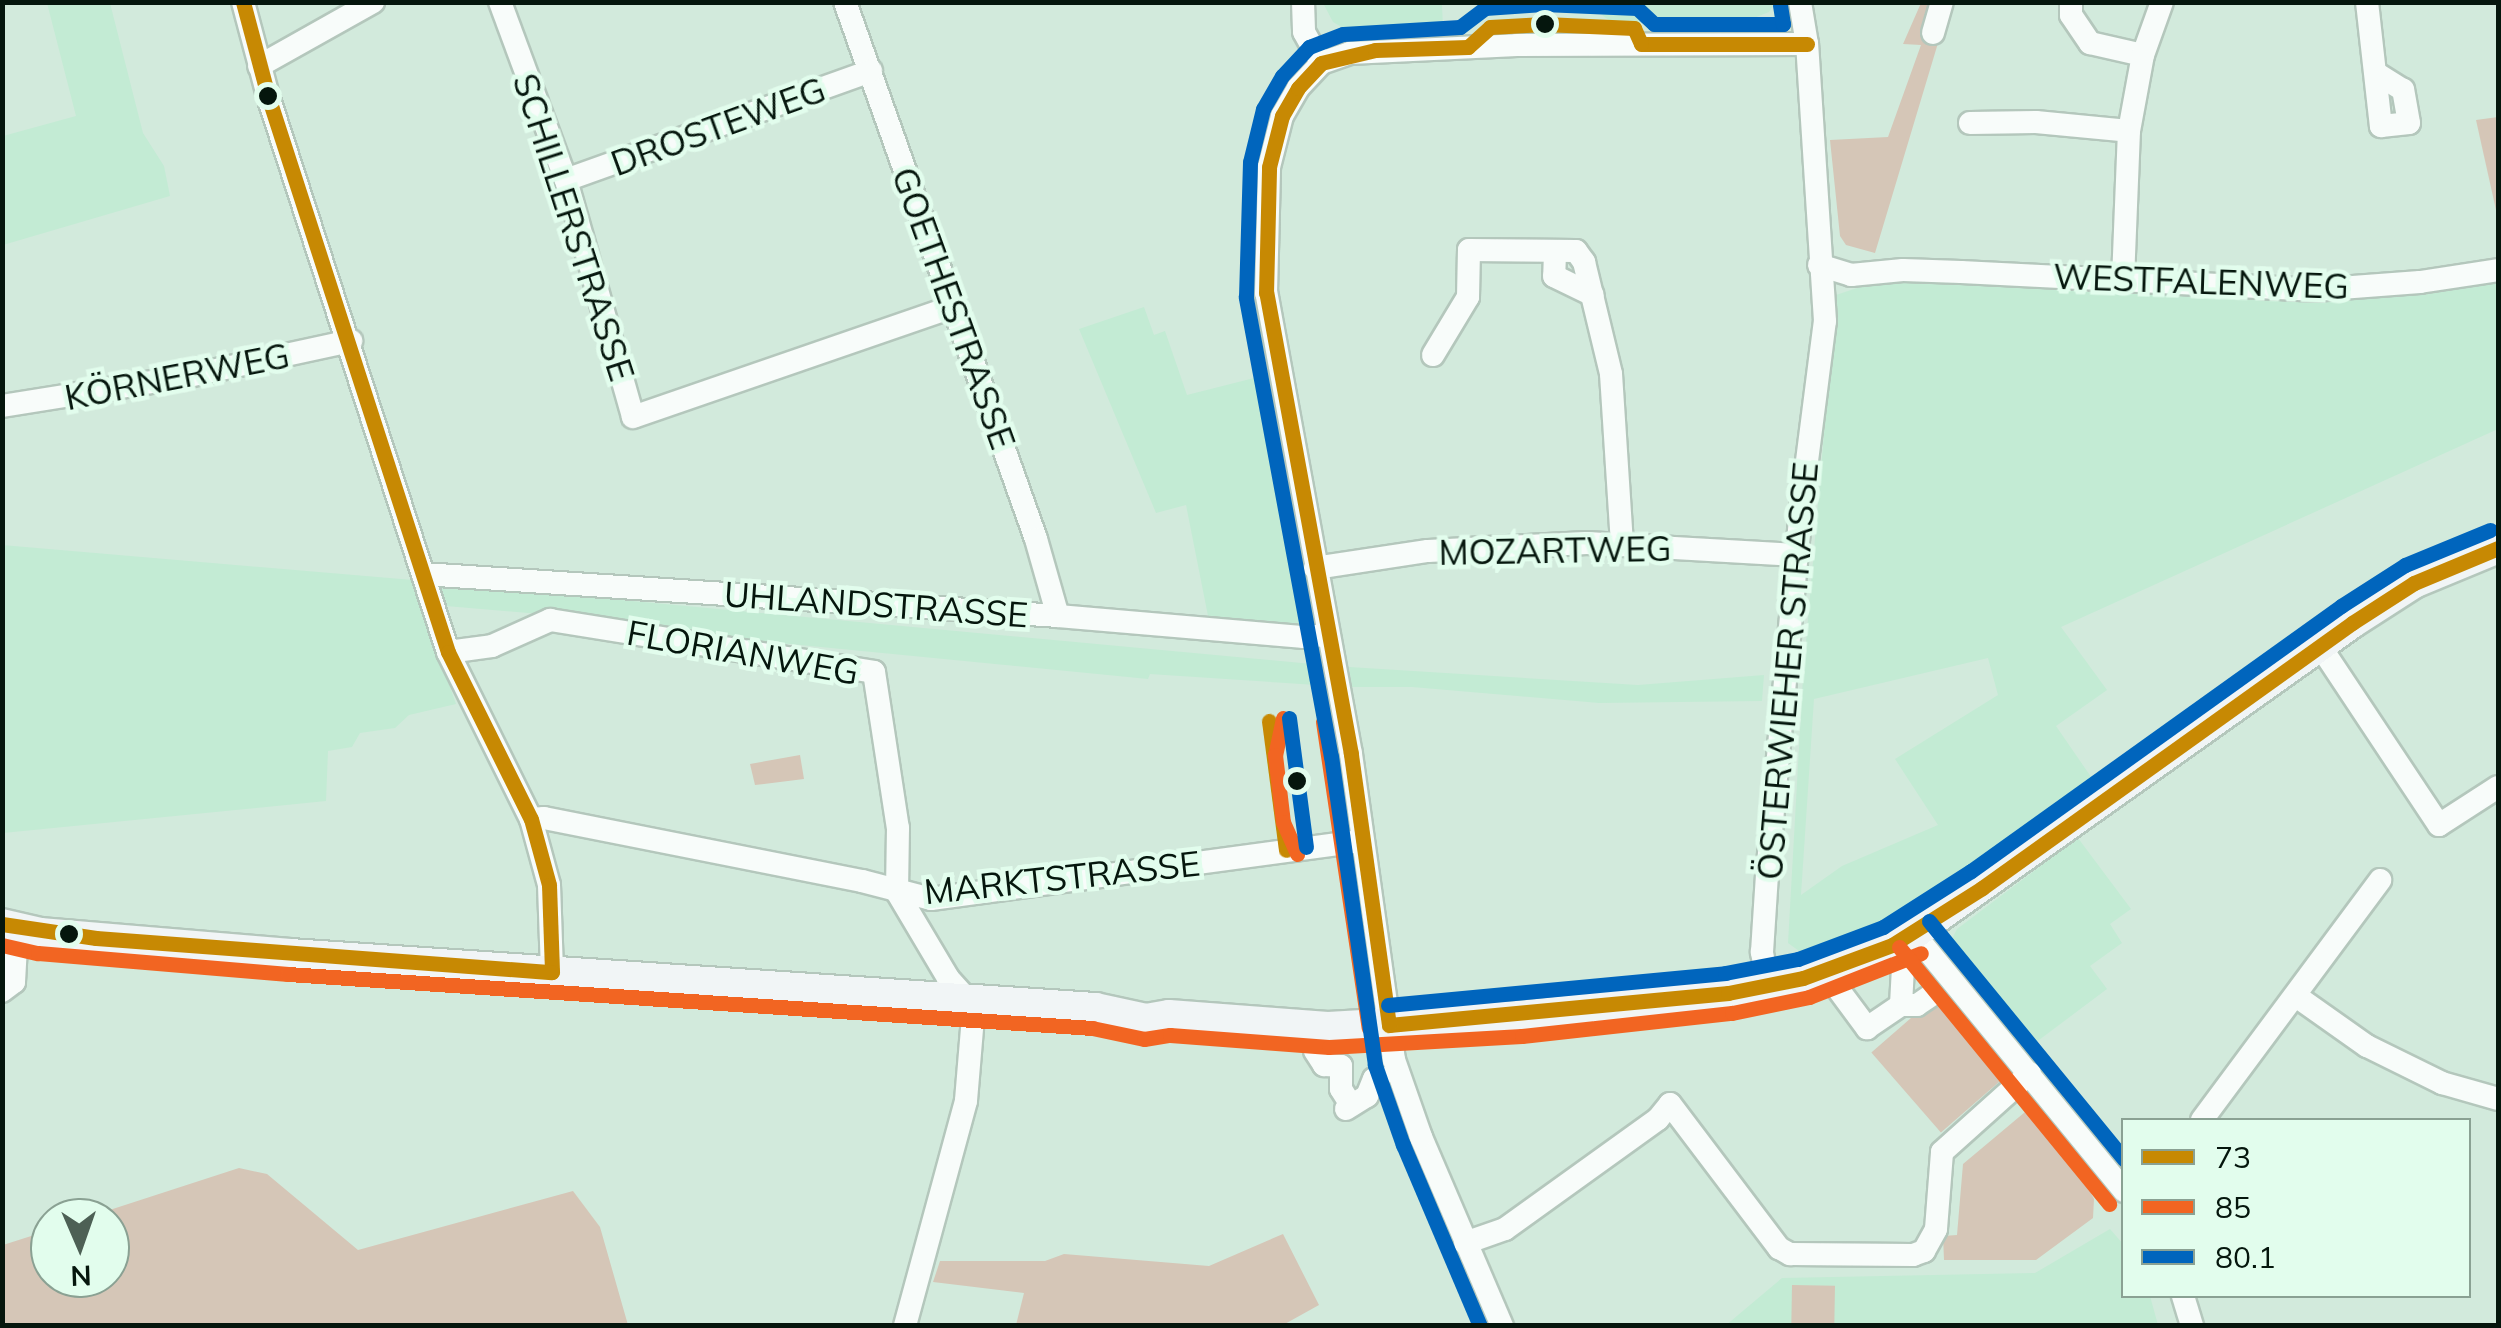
<!DOCTYPE html>
<html>
<head>
<meta charset="utf-8">
<style>
  body { margin:0 }
  #map { position:relative; width:2501px; height:1328px; overflow:hidden; background:#d2eadc; font-family:Mulish,sans-serif }
  div>[style] { position:absolute }
  [style*='--x'] { left:calc(var(--x)*1px); top:calc(var(--y)*1px); width:calc(var(--w)*1px); rotate:calc(var(--a)*1deg) }
  .built>* { inset:0; background:#c3ebd4 }
  .green>* { inset:0; background:#d5c6b7; transform-origin:0 0 }
  .roads { filter:drop-shadow(2px 0 #b4c7bc) drop-shadow(-2px 0 #b4c7bc) drop-shadow(0 2px #b4c7bc) drop-shadow(0 -2px #b4c7bc) }
  .minor>* { height:22px; margin:-11px; padding:0 11px; transform-origin:11px; border-radius:11px; background:#f8fcfa }
  .major>* { height:30px; margin:-15px; padding:0 15px; transform-origin:15px; border-radius:15px; background:#f1f5f6 }
  .bus-1>* { height:15px; margin:-7.5px; padding:0 7.5px; transform-origin:7.5px; border-radius:7.5px; background:#c78903 }
  .bus-2>* { height:15px; margin:-7.5px; padding:0 7.5px; transform-origin:7.5px; border-radius:7.5px; background:#f26522 }
  .bus-3>* { height:15px; margin:-7.5px; padding:0 7.5px; transform-origin:7.5px; border-radius:7.5px; background:#0065bd }
  .dots>* { width:28px; height:28px; translate:-50% -50%; box-sizing:border-box; border:5px solid #e2fded; border-radius:50% }
  span { translate:-50% -50%; white-space:nowrap; text-align:center; line-height:1.15; -webkit-text-stroke:9px #e2fded; paint-order:stroke }
  .street-label { font-size:35px; color:#05160d }
  .frame { position:absolute; inset:0; border:5px solid #05160d; pointer-events:none }
  .legend { position:absolute; left:2121px; top:1118px; width:350px; height:180px; box-sizing:border-box; background:#e2fded; border:2px solid #8aa193; margin:0; padding:12px 18px; list-style:none; font-size:30px; color:#05160d }
  .legend li { display:flex; align-items:center; gap:20px; height:50px }
  .legend b { width:50px; border:2px solid #8aa193 }
  .north { position:absolute; left:30px; top:1198px; width:100px; height:100px; box-sizing:border-box; background:#e2fded; border:2px solid #8aa193; border-radius:50%; rotate:178deg; font-size:28px; font-weight:700; line-height:40px; text-align:center; color:#05160d }
  .north::after { content:''; display:block; margin:auto; width:35px; height:45px; background:#4d6055; clip-path:polygon(50% 0,100% 100%,50% 72%,0 100%) }
</style>
</head>
<body>
<div id="map">
  <div class="built">
    <div style="clip-path:polygon(47px 3px,110px 3px,143px 133px,164px 166px,170px 196px,3px 245px,3px 136px,76px 116px)"></div>
    <div style="clip-path:polygon(1323px 3px,1323px 2px,1775px 3px,1769px 12px,1744px 22px,1613px 23px,1585px 3px,1442px 5px,1443px 27px,1352px 33px,1333px 22px)"></div>
    <div style="clip-path:polygon(evenodd,2498px 278px,2498px 429px,2061px 627px,2107px 690px,2056px 726px,2098px 787px,1930px 902px,1867px 936px,1806px 956px,1788px 943px,1803px 677px,1836px 295px,1878px 281px,1984px 280px,2121px 287px,2498px 278px,1988px 658px,1998px 695px,1895px 759px,1938px 825px,1842px 866px,1801px 895px,1814px 699px,1988px 658px)"></div>
    <div style="clip-path:polygon(1144px 307px,1154px 335px,1165px 331px,1187px 395px,1262px 376px,1308px 621px,1298px 630px,1209px 621px,1186px 505px,1156px 513px,1079px 329px)"></div>
    <div style="clip-path:polygon(2px 545px,413px 580px,456px 704px,409px 715px,395px 728px,360px 733px,352px 747px,328px 751px,326px 801px,3px 833px)"></div>
    <div style="clip-path:polygon(438px 583px,1312px 664px,1316px 685px,1150px 674px,1148px 679px,636px 629px,611px 620px,446px 606px)"></div>
    <div style="clip-path:polygon(1349px 667px,1638px 685px,1764px 675px,1762px 701px,1599px 703px,1412px 687px,1352px 687px)"></div>
    <div style="clip-path:polygon(2078px 838px,2131px 909px,2110px 924px,2122px 943px,2090px 966px,2107px 989px,2031px 1046px,1962px 963px,1951px 941px,1957px 929px)"></div>
    <div style="clip-path:polygon(2110px 1229px,2123px 1244px,2124px 1296px,2150px 1296px,2158px 1325px,1725px 1326px,1782px 1278px,2035px 1273px)"></div>
  </div>
  <div class="green">
    <div style="clip-path:polygon(1921px 3px,1950px 3px,1875px 253px,1846px 245px,1840px 236px,1830px 140px,1888px 137px,1921px 45px,1903px 44px)"></div>
    <div style="clip-path:polygon(2498px 117px,2498px 219px,2476px 120px)"></div>
    <div style="clip-path:polygon(800px 755px,804px 779px,755px 785px,750px 764px)"></div>
    <div style="left:1934px;top:998px;width:106px;height:83px;rotate:49deg"></div>
    <div style="clip-path:polygon(2031px 1107px,2067px 1148px,2094px 1199px,2093px 1218px,2036px 1260px,1944px 1260px,1943px 1236px,1957px 1235px,1963px 1164px)"></div>
    <div style="clip-path:polygon(239px 1168px,267px 1174px,358px 1250px,573px 1191px,600px 1227px,628px 1325px,3px 1325px,3px 1245px,50px 1230px,50px 1278px,110px 1278px,110px 1218px,85px 1218px)"></div>
    <div style="clip-path:polygon(1283px 1234px,1319px 1305px,1283px 1325px,1016px 1325px,1024px 1293px,933px 1282px,940px 1261px,1045px 1261px,1064px 1254px,1209px 1266px)"></div>
    <div style="left:1792px;top:1285px;width:43px;height:40px;rotate:1deg"></div>
  </div>
  <div class="roads">
    <div class="minor">
      <div style="--x:243;--y:2;--w:97;--a:75.1"></div>
      <div style="--x:268;--y:96;--w:584;--a:72.06"></div>
      <div style="--x:448;--y:652;--w:186;--a:63.6"></div>
      <div style="--x:531;--y:819;--w:68;--a:74.7"></div>
      <div style="--x:549;--y:885;--w:87;--a:88"></div>
      <div style="--x:500;--y:2;--w:190;--a:69.7"></div>
      <div style="--x:566;--y:180;--w:246;--a:74.2"></div>
      <div style="--x:633;--y:417;--w:337;--a:-19"></div>
      <div style="--x:845;--y:2;--w:570;--a:70.42"></div>
      <div style="--x:1036;--y:539;--w:80;--a:74.1"></div>
      <div style="--x:1303;--y:2;--w:30;--a:88"></div>
      <div style="--x:1304;--y:32;--w:35;--a:61"></div>
      <div style="--x:2071;--y:2;--w:13;--a:90"></div>
      <div style="--x:2071;--y:15;--w:34;--a:56"></div>
      <div style="--x:2090;--y:43;--w:54;--a:12.8"></div>
      <div style="--x:2367;--y:2;--w:125;--a:83.6"></div>
      <div style="--x:2381;--y:126;--w:28;--a:-6"></div>
      <div style="--x:2409;--y:123;--w:34;--a:-100"></div>
      <div style="--x:2403;--y:90;--w:32;--a:-148"></div>
      <div style="--x:1933;--y:33;--w:32;--a:-74"></div>
      <div style="--x:259;--y:66;--w:131;--a:-29.3"></div>
      <div style="--x:1970;--y:123;--w:66;--a:-0.9"></div>
      <div style="--x:2036;--y:122;--w:93;--a:5.5"></div>
      <div style="--x:566;--y:180;--w:324;--a:-19.7"></div>
      <div style="--x:1555;--y:253;--w:23;--a:92"></div>
      <div style="--x:1554;--y:276;--w:43;--a:26"></div>
      <div style="--x:1819;--y:265;--w:34;--a:17"></div>
      <div style="--x:1851;--y:275;--w:52;--a:-5.5"></div>
      <div style="--x:1903;--y:270;--w:58;--a:2"></div>
      <div style="--x:1961;--y:272;--w:352;--a:2.9"></div>
      <div style="--x:2313;--y:290;--w:107;--a:-4.3"></div>
      <div style="--x:2420;--y:282;--w:79;--a:-8.7"></div>
      <div style="--x:2123;--y:280;--w:149;--a:-87.7"></div>
      <div style="--x:2129;--y:131;--w:77;--a:-79.6"></div>
      <div style="--x:2143;--y:55;--w:56;--a:-70.3"></div>
      <div style="--x:1433;--y:355;--w:68;--a:-58.9"></div>
      <div style="--x:1468;--y:297;--w:47;--a:-88.8"></div>
      <div style="--x:1469;--y:250;--w:107;--a:0.5"></div>
      <div style="--x:1576;--y:251;--w:14;--a:54"></div>
      <div style="--x:1584;--y:262;--w:115;--a:76.4"></div>
      <div style="--x:1611;--y:374;--w:171;--a:86.3"></div>
      <div style="--x:2;--y:406;--w:189;--a:-9.1"></div>
      <div style="--x:189;--y:376;--w:166;--a:-12.2"></div>
      <div style="--x:1315;--y:568;--w:114;--a:-8.6"></div>
      <div style="--x:1428;--y:551;--w:159;--a:-2.9"></div>
      <div style="--x:1587;--y:543;--w:210;--a:3.3"></div>
      <div style="--x:423;--y:574;--w:636;--a:3.78"></div>
      <div style="--x:1058;--y:616;--w:247;--a:4.9"></div>
      <div style="--x:1304;--y:637;--w:24;--a:-5"></div>
      <div style="--x:2320;--y:646;--w:215;--a:56.4"></div>
      <div style="--x:2439;--y:825;--w:70;--a:-32.8"></div>
      <div style="--x:448;--y:652;--w:44;--a:-7.8"></div>
      <div style="--x:492;--y:646;--w:64;--a:-24.1"></div>
      <div style="--x:550;--y:620;--w:328;--a:9.1"></div>
      <div style="--x:874;--y:672;--w:158;--a:81.3"></div>
      <div style="--x:898;--y:828;--w:64;--a:90.9"></div>
      <div style="--x:897;--y:892;--w:100;--a:59.3"></div>
      <div style="--x:948;--y:978;--w:30;--a:48"></div>
      <div style="--x:968;--y:1000;--w:18;--a:74"></div>
      <div style="--x:973;--y:1017;--w:84;--a:94.8"></div>
      <div style="--x:966;--y:1101;--w:233;--a:105.2"></div>
      <div style="--x:531;--y:819;--w:13;--a:-4"></div>
      <div style="--x:544;--y:818;--w:324;--a:11.2"></div>
      <div style="--x:862;--y:881;--w:71;--a:14.6"></div>
      <div style="--x:931;--y:899;--w:433;--a:-7.7"></div>
      <div style="--x:1914;--y:934;--w:332;--a:50.7"></div>
      <div style="--x:1769;--y:986;--w:35;--a:-102"></div>
      <div style="--x:1762;--y:952;--w:77;--a:-86.3"></div>
      <div style="--x:1767;--y:875;--w:377;--a:-84.7"></div>
      <div style="--x:1802;--y:500;--w:180;--a:-82.7"></div>
      <div style="--x:1825;--y:321;--w:278;--a:-93.7"></div>
      <div style="--x:1807;--y:44;--w:43;--a:-99.5"></div>
      <div style="--x:1838;--y:989;--w:49;--a:53.4"></div>
      <div style="--x:1867;--y:1028;--w:41;--a:-34.1"></div>
      <div style="--x:1901;--y:1005;--w:34;--a:-87"></div>
      <div style="--x:2;--y:991;--w:15;--a:-37"></div>
      <div style="--x:14;--y:982;--w:54;--a:-86.8"></div>
      <div style="--x:2296;--y:996;--w:87;--a:35.2"></div>
      <div style="--x:2367;--y:1046;--w:84;--a:26.3"></div>
      <div style="--x:2442;--y:1083;--w:58;--a:15.9"></div>
      <div style="--x:1901;--y:1005;--w:16;--a:0"></div>
      <div style="--x:1917;--y:1005;--w:18;--a:-34"></div>
      <div style="--x:1315;--y:1051;--w:17;--a:57"></div>
      <div style="--x:1324;--y:1065;--w:17;--a:3"></div>
      <div style="--x:1341;--y:1066;--w:23;--a:90"></div>
      <div style="--x:1341;--y:1089;--w:19;--a:58"></div>
      <div style="--x:1346;--y:1109;--w:25;--a:-32"></div>
      <div style="--x:1367;--y:1096;--w:18;--a:-68"></div>
      <div style="--x:1374;--y:1079;--w:6;--a:-18"></div>
      <div style="--x:2202;--y:1120;--w:299;--a:-53.4"></div>
      <div style="--x:1465;--y:1243;--w:42;--a:-19.3"></div>
      <div style="--x:1505;--y:1229;--w:188;--a:-35.7"></div>
      <div style="--x:1658;--y:1119;--w:19;--a:-51"></div>
      <div style="--x:1670;--y:1104;--w:181;--a:52.9"></div>
      <div style="--x:1779;--y:1248;--w:13;--a:29"></div>
      <div style="--x:1790;--y:1254;--w:123;--a:0.5"></div>
      <div style="--x:1913;--y:1255;--w:12;--a:-20"></div>
      <div style="--x:1924;--y:1251;--w:25;--a:-61"></div>
      <div style="--x:1936;--y:1229;--w:77;--a:-85.5"></div>
      <div style="--x:1942;--y:1152;--w:118;--a:-41.9"></div>
      <div style="--x:2183;--y:1296;--w:31;--a:73"></div>
      <div style="--x:1502;--y:1326;--w:206;--a:-113.2"></div>
      <div style="--x:1421;--y:1137;--w:82;--a:-109.3"></div>
      <div style="--x:1394;--y:1060;--w:309;--a:-98"></div>
      <div style="--x:1351;--y:754;--w:469;--a:-100.4"></div>
      <div style="--x:1266;--y:293;--w:126;--a:-88.6"></div>
      <div style="--x:1269;--y:167;--w:53;--a:-75.7"></div>
      <div style="--x:1282;--y:116;--w:32;--a:-60"></div>
      <div style="--x:1298;--y:88;--w:34;--a:-47"></div>
      <div style="--x:1321;--y:63;--w:31;--a:-19"></div>
      <div style="--x:1350;--y:53;--w:167;--a:-2.7"></div>
      <div style="--x:1517;--y:45;--w:290;--a:-0.2"></div>
    </div>
    <div class="major">
      <div style="--x:2;--y:924;--w:39;--a:13"></div>
      <div style="--x:40;--y:933;--w:251;--a:4.8"></div>
      <div style="--x:290;--y:954;--w:807;--a:3.84"></div>
      <div style="--x:1095;--y:1008;--w:52;--a:12.2"></div>
      <div style="--x:1146;--y:1019;--w:23;--a:-10"></div>
      <div style="--x:1169;--y:1015;--w:159;--a:4.3"></div>
      <div style="--x:1328;--y:1027;--w:192;--a:-3.3"></div>
      <div style="--x:1520;--y:1016;--w:209;--a:-6.3"></div>
      <div style="--x:1728;--y:993;--w:76;--a:-11.3"></div>
      <div style="--x:1803;--y:978;--w:119;--a:-21.6"></div>
      <div style="--x:1914;--y:934;--w:537;--a:-35.38"></div>
      <div style="--x:2352;--y:623;--w:74;--a:-32.8"></div>
      <div style="--x:2414;--y:583;--w:91;--a:-22.6"></div>
    </div>
  </div>
  <div class="bus-1">
    <div style="--x:243;--y:2;--w:97;--a:75.1"></div>
    <div style="--x:268;--y:96;--w:584;--a:72.06"></div>
    <div style="--x:448;--y:652;--w:186;--a:63.6"></div>
    <div style="--x:531;--y:819;--w:68;--a:74.7"></div>
    <div style="--x:549;--y:885;--w:87;--a:88"></div>
    <div style="--x:1641;--y:44;--w:166;--a:0"></div>
    <div style="--x:1468;--y:47;--w:30;--a:-42"></div>
    <div style="--x:1490;--y:27;--w:54;--a:-3.2"></div>
    <div style="--x:1544;--y:24;--w:90;--a:2.5"></div>
    <div style="--x:1634;--y:28;--w:17;--a:66"></div>
    <div style="--x:1269;--y:721;--w:130;--a:82.5"></div>
    <div style="--x:2;--y:924;--w:95;--a:8.5"></div>
    <div style="--x:96;--y:938;--w:457;--a:4.3"></div>
    <div style="--x:1389;--y:1025;--w:341;--a:-5.4"></div>
    <div style="--x:1728;--y:993;--w:76;--a:-11.3"></div>
    <div style="--x:1803;--y:978;--w:95;--a:-20.3"></div>
    <div style="--x:1892;--y:945;--w:107;--a:-32.3"></div>
    <div style="--x:1982;--y:888;--w:455;--a:-35.6"></div>
    <div style="--x:2352;--y:623;--w:74;--a:-32.8"></div>
    <div style="--x:2414;--y:583;--w:91;--a:-22.6"></div>
    <div style="--x:1389;--y:1025;--w:274;--a:-98"></div>
    <div style="--x:1351;--y:754;--w:469;--a:-100.4"></div>
    <div style="--x:1266;--y:293;--w:126;--a:-88.6"></div>
    <div style="--x:1269;--y:167;--w:53;--a:-75.7"></div>
    <div style="--x:1282;--y:116;--w:32;--a:-60"></div>
    <div style="--x:1298;--y:88;--w:34;--a:-47"></div>
    <div style="--x:1321;--y:63;--w:56;--a:-13.5"></div>
    <div style="--x:1375;--y:50;--w:93;--a:-1.8"></div>
  </div>
  <div class="bus-2">
    <div style="--x:1283;--y:718;--w:38;--a:102"></div>
    <div style="--x:1275;--y:755;--w:67;--a:83.2"></div>
    <div style="--x:1283;--y:822;--w:35;--a:66"></div>
    <div style="--x:1323;--y:722;--w:309;--a:81.5"></div>
    <div style="--x:2;--y:945;--w:37;--a:13"></div>
    <div style="--x:38;--y:953;--w:251;--a:4.8"></div>
    <div style="--x:288;--y:974;--w:806;--a:3.84"></div>
    <div style="--x:1092;--y:1028;--w:53;--a:11.9"></div>
    <div style="--x:1144;--y:1039;--w:26;--a:-9"></div>
    <div style="--x:1170;--y:1035;--w:159;--a:4.3"></div>
    <div style="--x:1329;--y:1047;--w:193;--a:-3.3"></div>
    <div style="--x:1522;--y:1036;--w:211;--a:-6.3"></div>
    <div style="--x:1732;--y:1013;--w:79;--a:-11.7"></div>
    <div style="--x:1809;--y:997;--w:120;--a:-21.4"></div>
    <div style="--x:1899;--y:947;--w:332;--a:50.7"></div>
  </div>
  <div class="bus-3">
    <div style="--x:1289;--y:718;--w:130;--a:82.5"></div>
    <div style="--x:1929;--y:921;--w:308;--a:50.7"></div>
    <div style="--x:1388;--y:1005;--w:339;--a:-5.4"></div>
    <div style="--x:1725;--y:973;--w:74;--a:-10.9"></div>
    <div style="--x:1798;--y:959;--w:91;--a:-20.6"></div>
    <div style="--x:1883;--y:927;--w:104;--a:-32.5"></div>
    <div style="--x:1971;--y:871;--w:455;--a:-35.6"></div>
    <div style="--x:2341;--y:606;--w:76;--a:-32.6"></div>
    <div style="--x:2405;--y:565;--w:92;--a:-22.4"></div>
    <div style="--x:1480;--y:1326;--w:197;--a:-113"></div>
    <div style="--x:1403;--y:1145;--w:85;--a:-109.3"></div>
    <div style="--x:1375;--y:1065;--w:311;--a:-98.1"></div>
    <div style="--x:1331;--y:757;--w:468;--a:-100.5"></div>
    <div style="--x:1246;--y:297;--w:135;--a:-88.3"></div>
    <div style="--x:1250;--y:162;--w:55;--a:-76.2"></div>
    <div style="--x:1263;--y:109;--w:38;--a:-60"></div>
    <div style="--x:1282;--y:76;--w:40;--a:-47"></div>
    <div style="--x:1309;--y:47;--w:36;--a:-21"></div>
    <div style="--x:1343;--y:34;--w:117;--a:-3.4"></div>
    <div style="--x:1460;--y:27;--w:31;--a:-37"></div>
    <div style="--x:1485;--y:8;--w:58;--a:-3.9"></div>
    <div style="--x:1543;--y:4;--w:94;--a:2.4"></div>
    <div style="--x:1637;--y:8;--w:23;--a:43"></div>
    <div style="--x:1654;--y:24;--w:129;--a:0"></div>
    <div style="--x:1783;--y:24;--w:19;--a:-99"></div>
  </div>
  <div class="dots">
    <div style="left:1545px;top:24px;background:#05160d"></div>
    <div style="left:268px;top:96px;background:#05160d"></div>
    <div style="left:1297px;top:781px;background:#05160d"></div>
    <div style="left:69px;top:934px;background:#05160d"></div>
  </div>
  <div class="street-label">
    <span style="left:718px;top:126px;rotate:-20deg">DROSTEWEG</span>
    <span style="left:574px;top:227px;rotate:72deg">SCHILLERSTRASSE</span>
    <span style="left:2201px;top:281px;rotate:2deg">WESTFALENWEG</span>
    <span style="left:954px;top:308px;rotate:70deg">GOETHESTRASSE</span>
    <span style="left:177px;top:376px;rotate:-11deg">KÖRNERWEG</span>
    <span style="left:1555px;top:550px;rotate:-1deg">MOZARTWEG</span>
    <span style="left:876px;top:604px;rotate:4deg">UHLANDSTRASSE</span>
    <span style="left:743px;top:652px;rotate:10deg">FLORIANWEG</span>
    <span style="left:1787px;top:671px;rotate:-85deg">ÖSTERWIEHER STRASSE</span>
    <span style="left:1062px;top:877px;rotate:-6deg">MARKTSTRASSE</span>
  </div>
  <div class="frame"></div>
  <ul class="legend">
  <li><b style="height:12px;background:#c78903"></b>73</li>
  <li><b style="height:12px;background:#f26522"></b>85</li>
  <li><b style="height:12px;background:#0065bd"></b>80.1</li>
  </ul>
  <div class="north">N</div>
</div>
</body>
</html>
